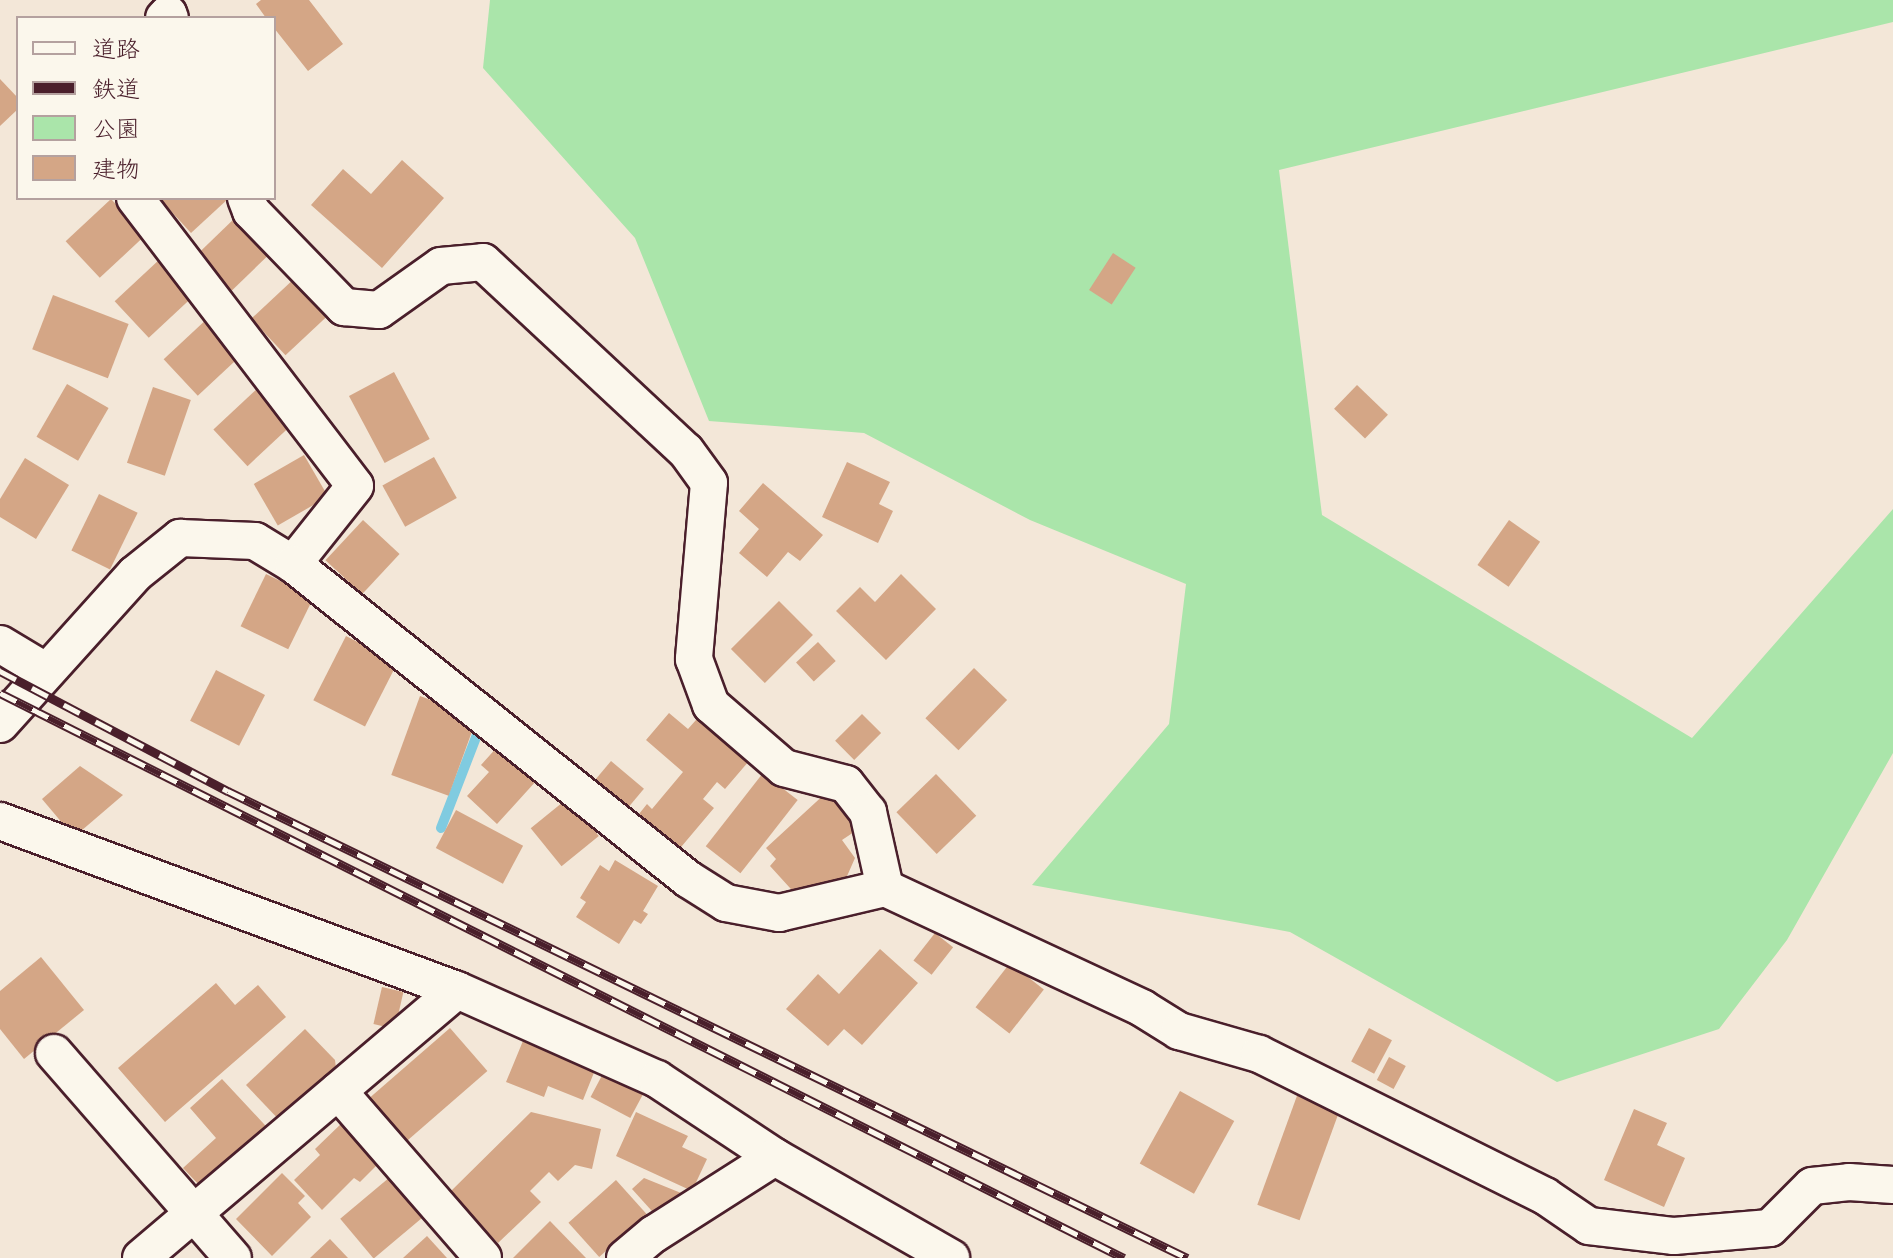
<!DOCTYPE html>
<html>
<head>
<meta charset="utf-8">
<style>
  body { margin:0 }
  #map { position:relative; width:1893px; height:1258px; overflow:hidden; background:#f3e7d8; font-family:"Gochi Hand","Klee One",sans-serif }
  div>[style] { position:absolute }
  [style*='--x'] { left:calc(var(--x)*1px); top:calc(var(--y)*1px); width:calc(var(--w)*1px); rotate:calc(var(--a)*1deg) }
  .green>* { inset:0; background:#aae5aa }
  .stream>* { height:10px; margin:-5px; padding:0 5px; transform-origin:5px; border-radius:5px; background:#80cbe0 }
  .building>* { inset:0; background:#d4a686; transform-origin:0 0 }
  .roads { filter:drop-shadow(2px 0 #4a1f2b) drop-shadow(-2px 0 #4a1f2b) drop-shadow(0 2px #4a1f2b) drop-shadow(0 -2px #4a1f2b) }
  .minor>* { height:36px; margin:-18px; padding:0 18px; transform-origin:18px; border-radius:18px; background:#fbf7ec }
  .rail>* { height:9px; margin-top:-4.5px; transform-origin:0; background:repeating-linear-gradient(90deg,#fbf7ec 0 18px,#4a1f2b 0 36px); box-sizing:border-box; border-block:2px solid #4a1f2b }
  span { translate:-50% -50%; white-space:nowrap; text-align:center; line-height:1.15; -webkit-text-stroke:6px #fbf7ec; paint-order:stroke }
  .legend { position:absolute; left:16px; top:16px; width:260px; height:184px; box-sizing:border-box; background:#fbf7ec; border:2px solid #b4a19f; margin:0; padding:10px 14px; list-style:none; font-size:24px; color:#4a1f2b }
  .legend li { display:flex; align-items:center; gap:16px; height:40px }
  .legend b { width:40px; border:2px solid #b4a19f }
</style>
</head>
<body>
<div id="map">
  <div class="green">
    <div style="clip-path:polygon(490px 0,1893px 0,1893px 22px,1279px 170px,1322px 515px,1692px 738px,1893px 509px,1893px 753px,1787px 940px,1719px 1029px,1557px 1082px,1290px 932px,1032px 885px,1169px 724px,1186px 584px,1030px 520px,864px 433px,709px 421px,635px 238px,483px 68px)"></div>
  </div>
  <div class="stream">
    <div style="--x:441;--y:828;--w:114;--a:-68.9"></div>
  </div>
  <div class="building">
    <div style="clip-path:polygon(261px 0,309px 0,343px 44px,308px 71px,274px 28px,274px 18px,266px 18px,256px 4px)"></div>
    <div style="clip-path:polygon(0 79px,18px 98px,18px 109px,0 126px)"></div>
    <div style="clip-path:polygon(402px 160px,444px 198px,382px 268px,311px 205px,343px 169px,371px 194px)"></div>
    <div style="clip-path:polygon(159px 198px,229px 198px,191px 233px)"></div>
    <div style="left:111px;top:199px;width:50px;height:62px;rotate:47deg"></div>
    <div style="left:238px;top:215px;width:50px;height:60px;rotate:46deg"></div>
    <div style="left:1113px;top:253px;width:27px;height:44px;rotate:33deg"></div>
    <div style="left:160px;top:259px;width:50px;height:62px;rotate:47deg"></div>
    <div style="left:296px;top:277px;width:50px;height:61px;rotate:47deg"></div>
    <div style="left:53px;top:295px;width:81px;height:58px;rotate:21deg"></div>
    <div style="left:209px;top:317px;width:50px;height:62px;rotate:47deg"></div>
    <div style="left:394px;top:372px;width:76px;height:51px;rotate:62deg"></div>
    <div style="left:67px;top:384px;width:48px;height:61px;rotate:30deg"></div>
    <div style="left:1357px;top:385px;width:43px;height:33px;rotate:44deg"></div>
    <div style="left:153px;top:387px;width:40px;height:80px;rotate:19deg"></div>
    <div style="left:258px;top:388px;width:50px;height:61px;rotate:47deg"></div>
    <div style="left:304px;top:455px;width:48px;height:58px;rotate:60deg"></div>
    <div style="left:434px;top:457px;width:47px;height:59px;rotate:61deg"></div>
    <div style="clip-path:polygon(25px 458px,69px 485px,36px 539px,0 517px,0 499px)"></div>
    <div style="clip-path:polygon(847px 462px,890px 482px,879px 504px,893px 511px,878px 543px,822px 517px)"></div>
    <div style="clip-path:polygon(763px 483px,823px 535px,800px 561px,788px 552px,767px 577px,739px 553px,759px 529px,739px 511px)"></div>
    <div style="left:99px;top:494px;width:43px;height:63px;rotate:26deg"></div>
    <div style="left:363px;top:520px;width:50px;height:55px;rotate:43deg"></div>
    <div style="left:1509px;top:520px;width:38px;height:55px;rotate:35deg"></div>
    <div style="left:266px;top:574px;width:53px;height:58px;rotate:26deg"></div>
    <div style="clip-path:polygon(901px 574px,936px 609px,886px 660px,836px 611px,860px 587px,875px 602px)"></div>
    <div style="left:779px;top:601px;width:48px;height:68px;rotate:45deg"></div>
    <div style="left:346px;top:636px;width:58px;height:72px;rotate:27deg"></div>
    <div style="left:818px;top:642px;width:26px;height:30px;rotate:47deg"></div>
    <div style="left:974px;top:668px;width:46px;height:70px;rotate:44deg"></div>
    <div style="left:216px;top:670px;width:55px;height:57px;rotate:27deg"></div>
    <div style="left:420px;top:696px;width:61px;height:84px;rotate:20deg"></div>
    <div style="clip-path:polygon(704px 711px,735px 737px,729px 744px,749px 761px,725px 789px,717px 782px,703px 799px,714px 808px,676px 853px,635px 819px,647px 804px,652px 809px,683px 772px,646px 740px,669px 713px,688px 729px)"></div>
    <div style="left:862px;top:714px;width:27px;height:38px;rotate:45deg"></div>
    <div style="clip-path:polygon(499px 745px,537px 780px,497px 824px,467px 796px,489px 772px,481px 765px)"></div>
    <div style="left:611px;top:761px;width:43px;height:31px;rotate:40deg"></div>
    <div style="clip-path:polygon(80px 766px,123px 795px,74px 837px,42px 799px)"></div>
    <div style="left:763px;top:773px;width:44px;height:93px;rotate:38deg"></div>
    <div style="left:936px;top:774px;width:58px;height:55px;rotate:46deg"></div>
    <div style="clip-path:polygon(828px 791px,860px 828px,842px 840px,855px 858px,844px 883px,800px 899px,770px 866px,776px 859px,766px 848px)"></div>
    <div style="left:568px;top:798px;width:49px;height:48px;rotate:51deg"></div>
    <div style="left:456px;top:810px;width:76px;height:43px;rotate:28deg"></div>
    <div style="clip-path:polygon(615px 860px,658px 886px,643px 911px,648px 914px,641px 924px,634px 920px,619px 944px,576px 917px,586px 902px,580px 898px,600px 865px,609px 871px)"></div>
    <div style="left:935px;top:933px;width:23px;height:35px;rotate:38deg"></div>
    <div style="clip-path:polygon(880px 949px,918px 983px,862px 1045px,844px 1029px,828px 1046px,786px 1009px,818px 974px,839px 994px)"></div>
    <div style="clip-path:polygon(41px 957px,84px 1010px,24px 1059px,0 1029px,0 991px)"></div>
    <div style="left:1010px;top:963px;width:43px;height:56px;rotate:38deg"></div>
    <div style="clip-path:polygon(216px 983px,235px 1005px,258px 985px,286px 1017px,165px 1122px,118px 1068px)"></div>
    <div style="left:382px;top:987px;width:22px;height:38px;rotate:13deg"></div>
    <div style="left:450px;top:1028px;width:57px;height:106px;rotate:49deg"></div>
    <div style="left:1369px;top:1028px;width:26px;height:38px;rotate:28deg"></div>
    <div style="clip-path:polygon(305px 1029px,335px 1060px,337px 1076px,284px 1125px,246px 1085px)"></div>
    <div style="clip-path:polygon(525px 1036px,597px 1065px,583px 1100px,548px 1086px,544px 1097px,506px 1082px)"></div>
    <div style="left:1389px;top:1057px;width:19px;height:26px;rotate:28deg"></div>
    <div style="left:607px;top:1066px;width:45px;height:35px;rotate:28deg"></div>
    <div style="clip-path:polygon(222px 1079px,276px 1137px,240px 1171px,229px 1160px,200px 1186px,183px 1168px,216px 1138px,190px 1108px)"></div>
    <div style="left:1180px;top:1091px;width:62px;height:83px;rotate:29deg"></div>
    <div style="left:1298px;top:1093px;width:45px;height:119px;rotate:20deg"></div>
    <div style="clip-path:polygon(1634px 1109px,1667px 1123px,1657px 1145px,1685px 1158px,1664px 1207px,1604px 1180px)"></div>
    <div style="clip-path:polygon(531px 1112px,601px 1129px,592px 1169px,575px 1165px,558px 1181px,549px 1172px,530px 1191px,541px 1202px,498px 1243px,449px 1193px)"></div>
    <div style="clip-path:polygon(636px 1112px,688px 1136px,682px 1147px,707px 1159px,692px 1191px,616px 1156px)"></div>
    <div style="clip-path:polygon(344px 1121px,381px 1161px,360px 1182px,354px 1178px,322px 1210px,294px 1180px,320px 1155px,315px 1149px)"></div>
    <div style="clip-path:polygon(282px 1173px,305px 1196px,298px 1203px,311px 1217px,272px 1256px,236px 1219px)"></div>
    <div style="left:390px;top:1177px;width:52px;height:65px;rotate:50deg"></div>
    <div style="clip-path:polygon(644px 1178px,686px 1195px,660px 1220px,632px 1189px)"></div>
    <div style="left:616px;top:1180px;width:46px;height:64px;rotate:48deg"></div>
    <div style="clip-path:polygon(550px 1221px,586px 1258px,513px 1258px)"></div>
    <div style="clip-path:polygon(427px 1236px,447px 1258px,403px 1258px)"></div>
    <div style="clip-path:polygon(330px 1239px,348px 1258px,310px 1258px)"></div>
  </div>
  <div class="roads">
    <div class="minor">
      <div style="--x:164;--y:18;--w:6;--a:-45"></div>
      <div style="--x:168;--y:14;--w:4;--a:63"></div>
      <div style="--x:135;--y:198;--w:362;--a:52.6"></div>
      <div style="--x:355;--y:486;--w:100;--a:128.5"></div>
      <div style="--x:246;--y:198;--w:14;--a:69"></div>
      <div style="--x:251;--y:211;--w:134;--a:45.9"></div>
      <div style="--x:344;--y:307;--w:35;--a:5"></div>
      <div style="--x:379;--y:310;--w:76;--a:-35.4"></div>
      <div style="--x:441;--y:266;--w:42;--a:-5.4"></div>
      <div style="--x:483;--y:262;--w:277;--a:43"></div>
      <div style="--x:686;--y:451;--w:39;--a:54"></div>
      <div style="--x:709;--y:483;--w:177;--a:94.9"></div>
      <div style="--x:694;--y:659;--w:49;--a:69.7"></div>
      <div style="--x:711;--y:705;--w:96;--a:40.8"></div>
      <div style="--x:784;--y:768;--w:64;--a:14.5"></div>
      <div style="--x:846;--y:784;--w:36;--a:52"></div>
      <div style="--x:868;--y:812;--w:78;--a:77.4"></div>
      <div style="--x:0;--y:644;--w:52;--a:31"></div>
      <div style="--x:0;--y:724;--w:202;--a:-48"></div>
      <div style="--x:135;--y:574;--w:58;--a:-38.7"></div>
      <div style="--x:180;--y:538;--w:75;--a:2.3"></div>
      <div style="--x:255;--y:541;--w:44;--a:31.2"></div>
      <div style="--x:293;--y:564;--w:505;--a:38.57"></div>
      <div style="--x:688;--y:879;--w:45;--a:32.3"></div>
      <div style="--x:726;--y:903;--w:54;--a:10.7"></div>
      <div style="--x:779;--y:913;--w:109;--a:-13.3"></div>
      <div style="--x:885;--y:888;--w:284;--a:25"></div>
      <div style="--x:1142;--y:1008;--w:44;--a:31.9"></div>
      <div style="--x:1179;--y:1031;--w:83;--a:16"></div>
      <div style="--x:1259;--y:1054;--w:319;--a:26.4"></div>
      <div style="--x:1545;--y:1196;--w:53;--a:34.3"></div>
      <div style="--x:1589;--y:1226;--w:86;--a:6.7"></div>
      <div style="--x:1674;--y:1236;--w:96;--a:-4.8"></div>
      <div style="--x:1770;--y:1228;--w:59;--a:-45"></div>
      <div style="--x:1812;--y:1186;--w:37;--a:-6"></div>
      <div style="--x:1849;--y:1182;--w:44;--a:3.9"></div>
      <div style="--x:0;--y:821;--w:487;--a:20.3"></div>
      <div style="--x:457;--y:990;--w:219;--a:24"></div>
      <div style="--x:657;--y:1079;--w:141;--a:33.5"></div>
      <div style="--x:775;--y:1157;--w:203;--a:29.8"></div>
      <div style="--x:54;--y:1053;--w:272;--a:48.9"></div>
      <div style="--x:338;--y:1091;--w:221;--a:49"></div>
      <div style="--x:141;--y:1258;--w:414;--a:-40.3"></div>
      <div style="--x:625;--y:1258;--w:38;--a:-40"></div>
      <div style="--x:654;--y:1234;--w:143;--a:-32.5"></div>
    </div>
  </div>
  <div class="rail">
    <div style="--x:0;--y:671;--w:258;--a:27.8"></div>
    <div style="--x:228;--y:791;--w:1067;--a:25.96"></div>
    <div style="--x:0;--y:693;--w:1258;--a:26.69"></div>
  </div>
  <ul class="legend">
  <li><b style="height:10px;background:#fbf7ec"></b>道路</li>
  <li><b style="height:10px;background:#4a1f2b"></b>鉄道</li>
  <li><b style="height:22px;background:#aae5aa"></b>公園</li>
  <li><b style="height:22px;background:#d4a686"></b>建物</li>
  </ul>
</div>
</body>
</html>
